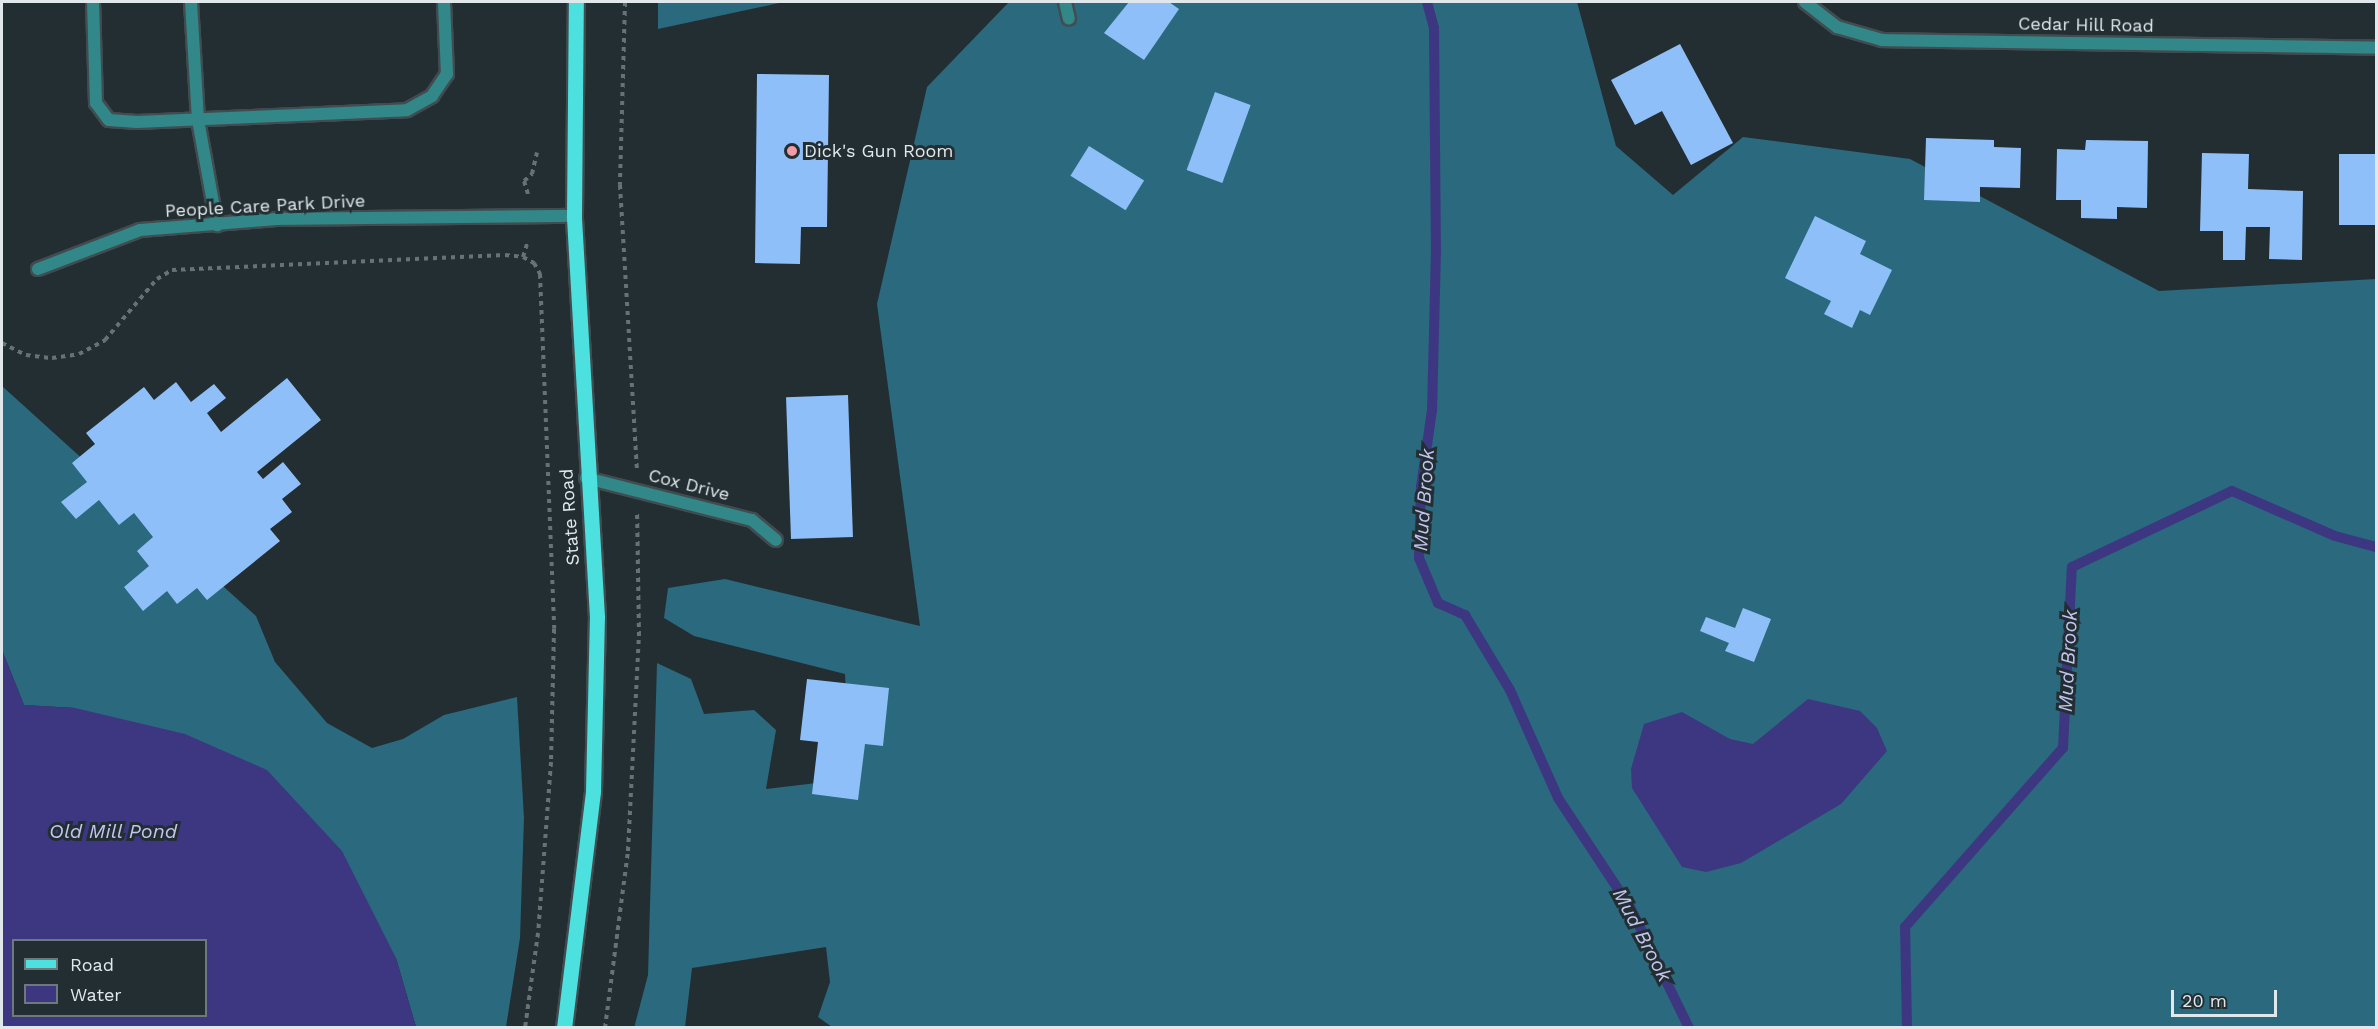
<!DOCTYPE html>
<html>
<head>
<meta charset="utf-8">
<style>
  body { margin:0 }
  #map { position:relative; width:2378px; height:1029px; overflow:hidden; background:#232e32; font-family:"Work Sans",sans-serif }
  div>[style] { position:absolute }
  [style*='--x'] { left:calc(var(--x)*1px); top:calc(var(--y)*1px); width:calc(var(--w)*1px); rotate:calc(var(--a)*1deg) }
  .forest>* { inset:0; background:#2a697e }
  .water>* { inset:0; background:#3d3781 }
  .stream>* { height:10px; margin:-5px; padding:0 5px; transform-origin:5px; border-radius:5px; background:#3d3781 }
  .building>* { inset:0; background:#8fbff8; transform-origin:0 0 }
  .path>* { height:4px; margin-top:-2px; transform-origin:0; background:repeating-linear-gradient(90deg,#687175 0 4.5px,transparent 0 9px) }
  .roads { filter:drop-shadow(2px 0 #414c50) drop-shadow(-2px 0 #414c50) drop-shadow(0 2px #414c50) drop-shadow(0 -2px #414c50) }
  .service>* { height:12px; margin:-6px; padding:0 6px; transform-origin:6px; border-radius:6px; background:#328888 }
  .minor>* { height:12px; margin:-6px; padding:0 6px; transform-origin:6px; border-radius:6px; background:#328888 }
  .primary>* { height:15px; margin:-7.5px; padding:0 7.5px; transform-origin:7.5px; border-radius:7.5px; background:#4ce0df }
  .dots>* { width:16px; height:16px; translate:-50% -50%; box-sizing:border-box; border:3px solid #232e32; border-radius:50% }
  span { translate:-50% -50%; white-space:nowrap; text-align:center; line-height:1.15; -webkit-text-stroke:6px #232e32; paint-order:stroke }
  .street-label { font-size:18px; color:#e1e8eb }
  .poi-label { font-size:18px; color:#e1e8eb }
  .left { translate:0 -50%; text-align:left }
  .water-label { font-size:20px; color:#c3c5f0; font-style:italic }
  .frame { position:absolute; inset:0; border:3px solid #e1e8eb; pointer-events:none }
  .legend { position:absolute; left:12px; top:939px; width:195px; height:78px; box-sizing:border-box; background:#232e32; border:2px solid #6f787c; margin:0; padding:8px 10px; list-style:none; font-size:18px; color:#e1e8eb }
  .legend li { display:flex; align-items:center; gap:12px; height:30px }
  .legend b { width:30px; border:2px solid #6f787c }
  .scale { position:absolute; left:2171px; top:990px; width:106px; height:27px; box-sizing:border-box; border:3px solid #e1e8eb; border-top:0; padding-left:8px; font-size:18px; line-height:21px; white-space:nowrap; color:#e1e8eb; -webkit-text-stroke:4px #232e32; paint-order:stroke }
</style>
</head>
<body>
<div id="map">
  <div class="forest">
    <div style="clip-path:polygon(658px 2px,784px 2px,658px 29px)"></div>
    <div style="clip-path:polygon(1009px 2px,1577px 2px,1616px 146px,1673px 195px,1743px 137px,1910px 159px,2159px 291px,2376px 279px,2376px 1027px,832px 1027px,818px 1017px,830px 982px,826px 947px,692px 968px,685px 1027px,634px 1028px,648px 975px,657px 663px,691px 679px,704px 714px,754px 710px,776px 730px,766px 789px,850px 779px,845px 674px,694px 636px,664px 618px,668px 588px,725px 579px,920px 626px,877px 304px,927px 87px)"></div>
    <div style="clip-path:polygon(2px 386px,256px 616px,275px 662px,327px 723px,372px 748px,403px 739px,444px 715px,517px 697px,524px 818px,520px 938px,506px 1027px,416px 1027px,396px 958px,75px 708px,24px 705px,2px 650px)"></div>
  </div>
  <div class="water">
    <div style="clip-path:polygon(evenodd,2px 650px,24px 705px,75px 708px,185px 734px,267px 770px,342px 851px,396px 958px,416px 1027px,2px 1027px,2px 650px,14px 940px,206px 940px,206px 1016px,14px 1016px,14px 940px)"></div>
    <div style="clip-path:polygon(1808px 699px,1860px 711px,1877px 728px,1887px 751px,1841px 804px,1741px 863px,1706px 872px,1682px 867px,1632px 788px,1631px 769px,1644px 724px,1682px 712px,1730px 739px,1753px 744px)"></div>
  </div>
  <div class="stream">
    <div style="--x:1427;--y:2;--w:27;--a:75"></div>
    <div style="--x:1434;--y:28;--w:221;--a:89.5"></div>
    <div style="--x:1436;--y:249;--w:161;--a:91.4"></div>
    <div style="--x:1432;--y:410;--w:78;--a:98.1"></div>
    <div style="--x:1421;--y:487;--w:71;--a:91.6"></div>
    <div style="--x:1419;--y:558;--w:49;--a:67.1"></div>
    <div style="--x:1438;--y:603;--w:30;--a:24"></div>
    <div style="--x:1465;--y:615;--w:87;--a:59"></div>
    <div style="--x:1510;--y:690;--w:118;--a:66"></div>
    <div style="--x:1558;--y:798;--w:131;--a:56.6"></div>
    <div style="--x:1630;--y:907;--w:135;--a:64"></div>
    <div style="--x:1907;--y:1028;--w:101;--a:-91.1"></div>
    <div style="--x:1905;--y:927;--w:239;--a:-48.6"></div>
    <div style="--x:2063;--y:748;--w:181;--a:-87.2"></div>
    <div style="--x:2072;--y:567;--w:177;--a:-25.4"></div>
    <div style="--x:2232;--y:491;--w:112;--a:23.6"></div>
    <div style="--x:2335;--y:536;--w:42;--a:15"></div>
  </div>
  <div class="building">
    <div style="clip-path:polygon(1129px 2px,1169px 2px,1179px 9px,1144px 60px,1104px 33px)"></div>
    <div style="clip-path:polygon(1680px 44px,1733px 143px,1691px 165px,1662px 111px,1635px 125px,1611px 80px)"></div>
    <div style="clip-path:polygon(757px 74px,829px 75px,827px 227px,801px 227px,800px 264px,755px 263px)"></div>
    <div style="left:1215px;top:92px;width:38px;height:83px;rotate:20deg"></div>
    <div style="clip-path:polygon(1926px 138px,1994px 140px,1994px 147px,2021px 148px,2020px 188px,1980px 187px,1980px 202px,1924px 200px)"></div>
    <div style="clip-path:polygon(2086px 140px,2148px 141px,2147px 208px,2117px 207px,2117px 219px,2081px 218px,2081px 200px,2056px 200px,2057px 149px,2085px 150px)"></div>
    <div style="left:1089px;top:146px;width:65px;height:35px;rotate:32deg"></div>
    <div style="clip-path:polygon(2202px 153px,2249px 154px,2248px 189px,2303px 191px,2302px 260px,2269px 259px,2270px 227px,2246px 227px,2245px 260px,2223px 260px,2223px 231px,2200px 231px)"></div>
    <div style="left:2339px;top:154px;width:37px;height:71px"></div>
    <div style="clip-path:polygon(1815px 216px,1866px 241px,1860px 254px,1892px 270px,1870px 315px,1860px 310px,1852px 328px,1824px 314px,1831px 301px,1785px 278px)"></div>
    <div style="clip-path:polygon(287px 378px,321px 420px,257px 472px,263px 479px,283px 462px,301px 484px,282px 499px,292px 512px,270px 529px,280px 541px,207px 600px,197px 588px,177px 604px,167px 591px,143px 611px,124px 587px,149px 566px,137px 551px,153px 537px,134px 513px,119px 525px,99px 500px,76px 519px,61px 502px,87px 482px,72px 463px,95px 444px,86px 433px,144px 387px,154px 400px,176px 382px,191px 402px,214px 384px,226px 398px,207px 413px,221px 432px)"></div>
    <div style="left:848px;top:395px;width:142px;height:62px;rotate:88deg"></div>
    <div style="clip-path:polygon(1743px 608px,1771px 619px,1754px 662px,1725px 651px,1729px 643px,1700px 631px,1706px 617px,1735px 628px)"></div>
    <div style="clip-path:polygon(807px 679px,889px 688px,883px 746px,865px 744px,858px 800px,812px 794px,818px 742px,800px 740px)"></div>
  </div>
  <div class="path">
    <div style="--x:625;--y:2;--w:183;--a:91.6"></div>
    <div style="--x:620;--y:185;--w:284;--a:86.6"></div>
    <div style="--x:528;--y:194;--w:14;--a:-107"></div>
    <div style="--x:524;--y:181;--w:11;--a:-41"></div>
    <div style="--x:532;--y:174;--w:22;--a:-77"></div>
    <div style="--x:523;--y:257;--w:17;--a:-73"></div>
    <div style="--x:2;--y:343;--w:27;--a:27"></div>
    <div style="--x:26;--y:355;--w:26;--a:7"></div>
    <div style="--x:52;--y:358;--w:27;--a:-8"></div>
    <div style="--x:79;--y:354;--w:30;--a:-28"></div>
    <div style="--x:105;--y:340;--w:80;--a:-49.6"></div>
    <div style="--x:157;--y:279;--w:17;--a:-31"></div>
    <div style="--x:172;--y:270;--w:333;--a:-2.6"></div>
    <div style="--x:505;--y:255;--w:18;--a:6"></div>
    <div style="--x:523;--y:257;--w:13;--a:29"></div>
    <div style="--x:534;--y:263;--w:13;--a:61"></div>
    <div style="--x:540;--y:274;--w:355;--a:87.7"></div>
    <div style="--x:554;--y:629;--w:133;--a:91.3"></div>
    <div style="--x:551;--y:762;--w:171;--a:94.3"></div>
    <div style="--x:538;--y:933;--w:96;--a:97.8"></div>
    <div style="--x:605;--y:1028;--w:178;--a:-82.6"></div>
    <div style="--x:628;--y:851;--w:215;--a:-87.1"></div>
    <div style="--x:639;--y:636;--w:122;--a:-90.9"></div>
  </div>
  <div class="roads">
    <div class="service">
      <div style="--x:93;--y:2;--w:101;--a:88.3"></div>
      <div style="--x:96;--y:103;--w:21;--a:53"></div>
      <div style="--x:109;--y:120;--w:28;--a:4"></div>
      <div style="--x:137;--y:122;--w:270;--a:-2.5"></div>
      <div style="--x:407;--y:110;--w:29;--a:-29"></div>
      <div style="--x:432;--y:96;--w:27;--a:-56"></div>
      <div style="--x:447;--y:74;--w:72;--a:-92.4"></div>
      <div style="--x:191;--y:2;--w:118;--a:86.6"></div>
      <div style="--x:198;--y:120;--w:107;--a:79.7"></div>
      <div style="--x:586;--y:478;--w:171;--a:14.2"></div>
      <div style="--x:752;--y:520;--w:31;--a:40"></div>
    </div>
    <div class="minor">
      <div style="--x:1065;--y:2;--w:17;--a:77"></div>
      <div style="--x:1805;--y:2;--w:41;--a:38"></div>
      <div style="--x:1837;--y:27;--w:47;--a:16.1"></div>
      <div style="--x:1882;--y:40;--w:494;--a:0.9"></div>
      <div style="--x:38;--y:269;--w:109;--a:-20.9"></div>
      <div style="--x:140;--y:230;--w:137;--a:-4.6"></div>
      <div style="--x:277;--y:219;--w:297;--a:-0.6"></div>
    </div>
    <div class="primary">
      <div style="--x:564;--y:1028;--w:239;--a:-83"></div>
      <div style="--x:593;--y:791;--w:174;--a:-88.7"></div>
      <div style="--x:597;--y:617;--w:402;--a:-93.3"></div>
      <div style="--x:574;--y:216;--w:214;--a:-89.5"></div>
    </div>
  </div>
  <div class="dots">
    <div style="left:792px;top:151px;background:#f49aa6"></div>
  </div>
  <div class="street-label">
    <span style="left:2086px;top:25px;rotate:1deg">Cedar Hill Road</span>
    <span style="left:265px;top:206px;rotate:-3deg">People Care Park Drive</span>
    <span style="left:689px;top:485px;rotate:14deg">Cox Drive</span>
    <span style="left:570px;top:517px;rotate:-94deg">State Road</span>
  </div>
  <div class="poi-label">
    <span class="left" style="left:804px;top:151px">Dick's Gun Room</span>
  </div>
  <div class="water-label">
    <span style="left:1424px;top:500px;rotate:-86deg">Mud Brook</span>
    <span style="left:2068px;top:661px;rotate:-87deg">Mud Brook</span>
    <span style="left:113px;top:831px">Old Mill Pond</span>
    <span style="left:1642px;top:935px;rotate:62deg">Mud Brook</span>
  </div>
  <div class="frame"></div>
  <ul class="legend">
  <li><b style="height:8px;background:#4ce0df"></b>Road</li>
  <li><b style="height:16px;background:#3d3781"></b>Water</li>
  </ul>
  <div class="scale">20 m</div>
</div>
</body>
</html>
